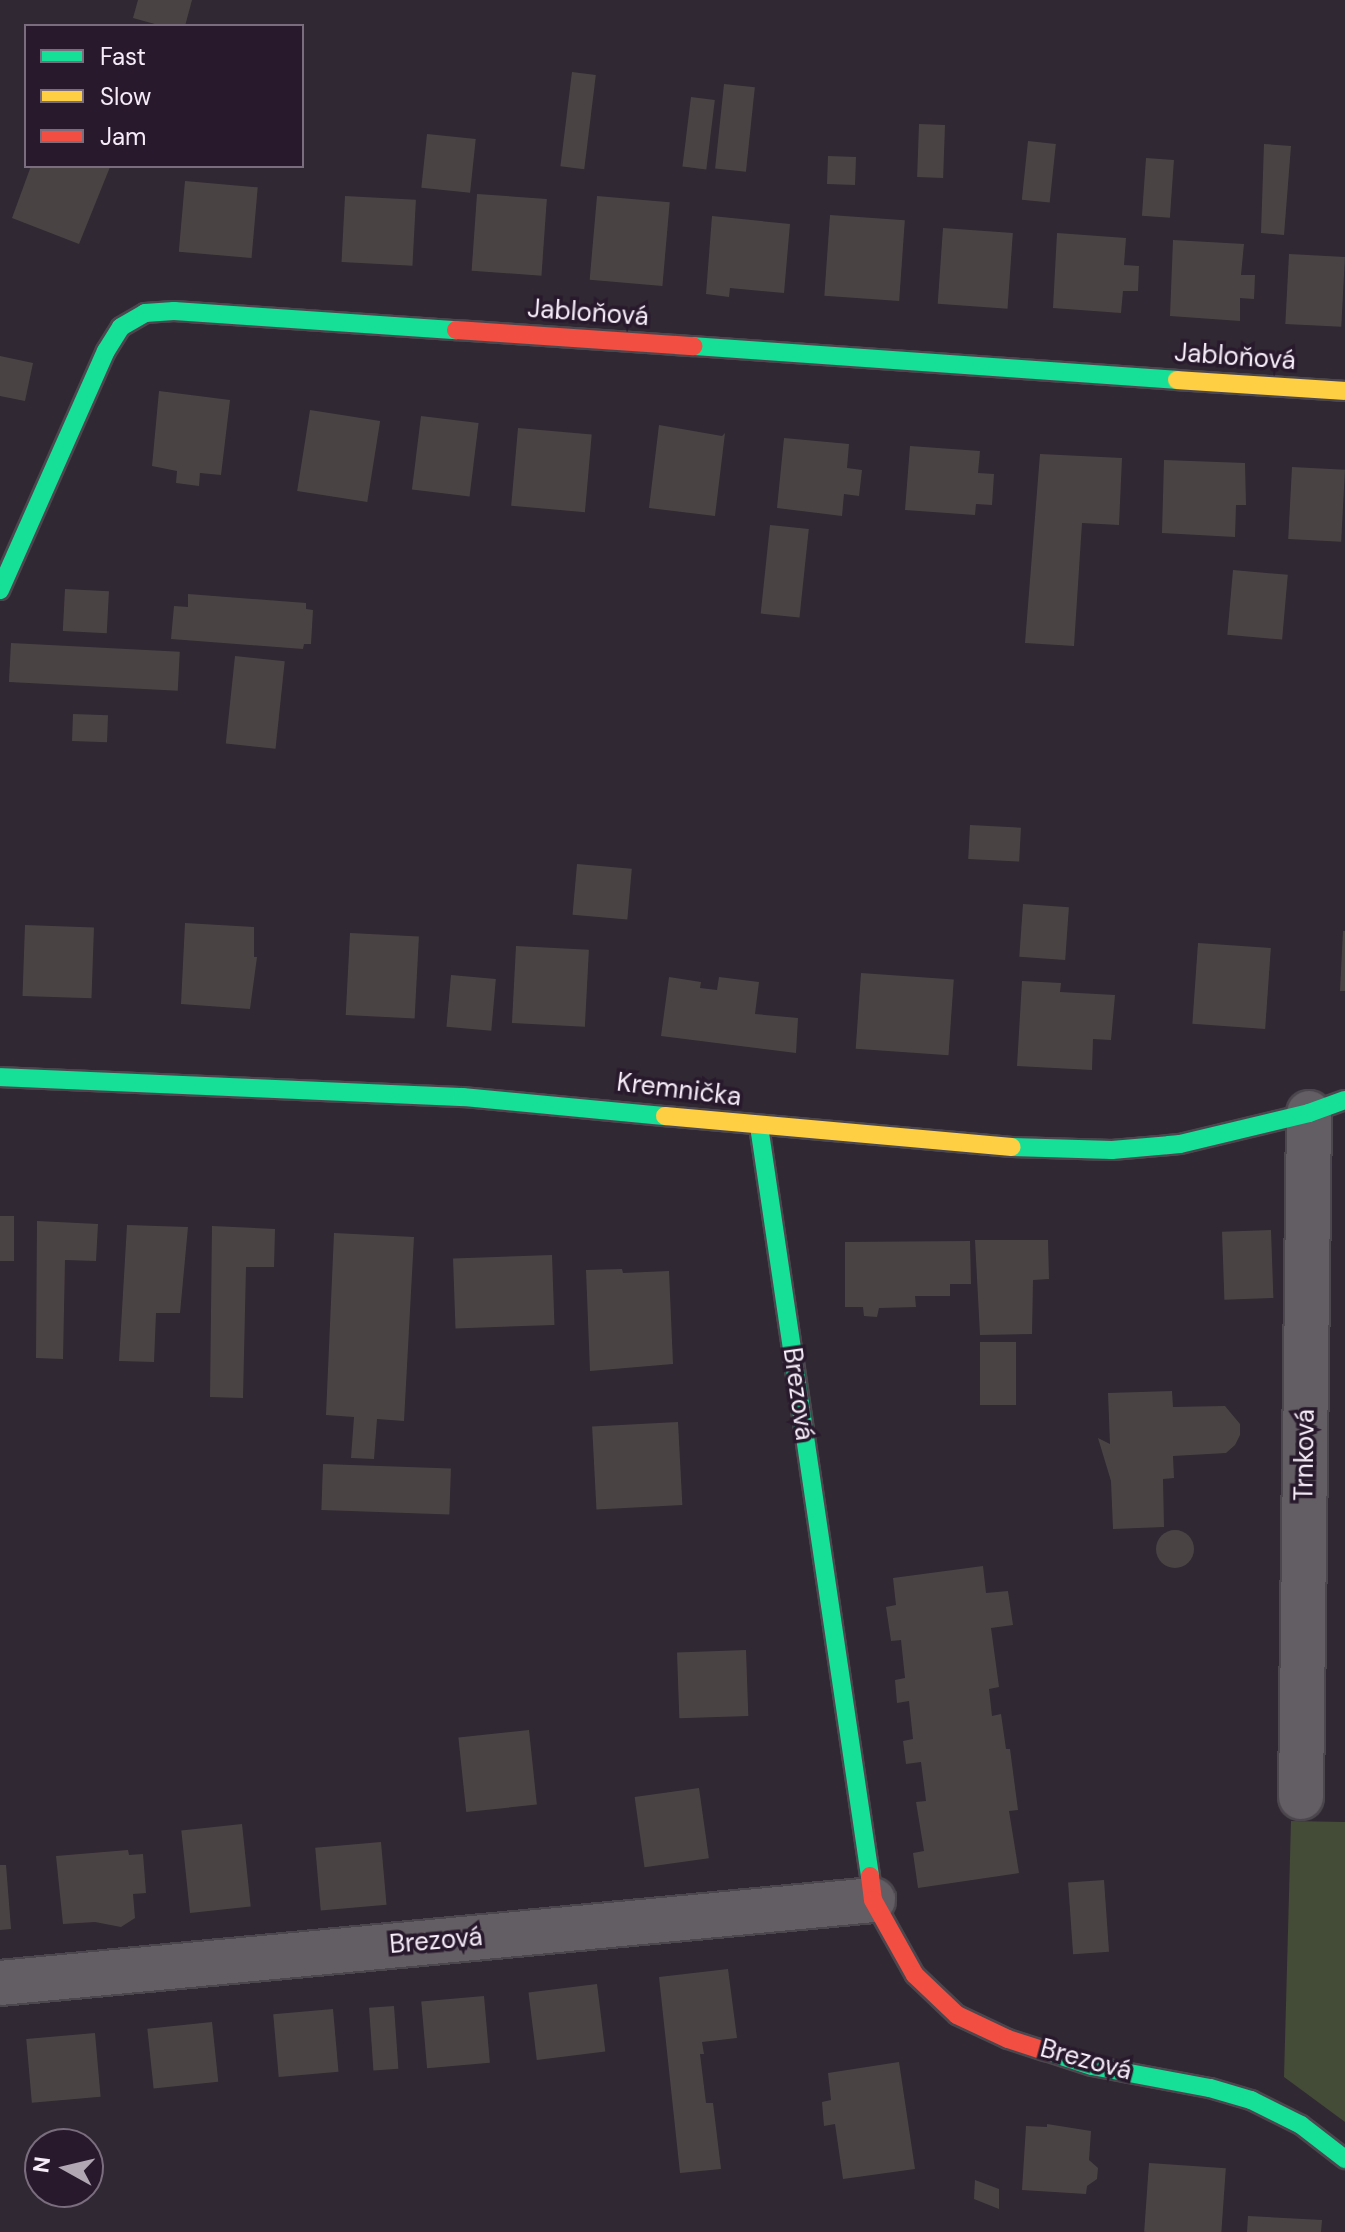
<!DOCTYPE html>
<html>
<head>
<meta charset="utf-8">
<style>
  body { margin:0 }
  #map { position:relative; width:1345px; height:2232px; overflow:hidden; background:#302832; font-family:"DM Sans",sans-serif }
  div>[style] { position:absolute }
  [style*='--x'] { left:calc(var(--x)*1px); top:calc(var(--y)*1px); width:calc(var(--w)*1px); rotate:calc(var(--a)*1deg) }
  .green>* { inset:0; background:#444b37 }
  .building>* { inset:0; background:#4a4344; transform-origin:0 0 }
  .round { border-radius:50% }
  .roads { filter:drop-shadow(2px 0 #4c464e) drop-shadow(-2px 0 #4c464e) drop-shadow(0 2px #4c464e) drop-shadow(0 -2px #4c464e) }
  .street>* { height:44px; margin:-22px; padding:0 22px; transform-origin:22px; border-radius:22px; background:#635d64 }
  .fast>* { height:18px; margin:-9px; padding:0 9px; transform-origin:9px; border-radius:9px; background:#16e098 }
  .slow>* { height:18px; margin:-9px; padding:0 9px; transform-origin:9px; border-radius:9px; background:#ffcf43 }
  .jam>* { height:18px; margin:-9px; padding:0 9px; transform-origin:9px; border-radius:9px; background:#f24e42 }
  span { translate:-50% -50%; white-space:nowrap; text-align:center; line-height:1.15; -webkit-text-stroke:7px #281a2c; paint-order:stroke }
  .street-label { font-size:26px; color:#f5ecf8 }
  .legend { position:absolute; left:24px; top:24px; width:280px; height:144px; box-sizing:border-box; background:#281a2c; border:2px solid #7a6e7e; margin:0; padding:10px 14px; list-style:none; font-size:24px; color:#f5ecf8 }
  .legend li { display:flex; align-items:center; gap:16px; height:40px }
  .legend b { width:40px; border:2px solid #7a6e7e }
  .north { position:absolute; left:24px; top:2128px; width:80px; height:80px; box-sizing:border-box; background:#281a2c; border:2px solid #7a6e7e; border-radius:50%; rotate:278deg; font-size:22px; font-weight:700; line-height:32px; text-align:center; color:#f5ecf8 }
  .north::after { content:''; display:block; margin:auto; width:28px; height:36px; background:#b0a7b3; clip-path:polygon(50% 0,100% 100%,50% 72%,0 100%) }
</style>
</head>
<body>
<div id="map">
  <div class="green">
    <div style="clip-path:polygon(1291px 1821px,1345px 1822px,1345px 2122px,1284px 2077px)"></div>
  </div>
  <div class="building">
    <div style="clip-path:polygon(138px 0,192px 0,185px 26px,162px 26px,133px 18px)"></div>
    <div style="left:572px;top:72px;width:24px;height:95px;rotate:7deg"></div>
    <div style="left:724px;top:84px;width:31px;height:85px;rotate:6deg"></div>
    <div style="left:691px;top:97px;width:24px;height:70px;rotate:7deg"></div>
    <div style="left:919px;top:124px;width:26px;height:53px;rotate:2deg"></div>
    <div style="left:427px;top:134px;width:49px;height:54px;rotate:6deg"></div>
    <div style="left:1028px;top:141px;width:28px;height:59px;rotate:6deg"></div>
    <div style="clip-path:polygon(1264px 144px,1291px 146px,1284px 235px,1261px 233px)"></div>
    <div style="left:828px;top:156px;width:28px;height:28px;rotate:2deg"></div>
    <div style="left:1146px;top:158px;width:28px;height:58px;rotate:4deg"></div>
    <div style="clip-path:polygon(31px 166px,110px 167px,79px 244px,12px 218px)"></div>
    <div style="left:185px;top:181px;width:73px;height:71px;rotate:5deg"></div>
    <div style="left:477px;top:194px;width:70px;height:77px;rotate:4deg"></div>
    <div style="left:345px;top:196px;width:71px;height:66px;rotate:3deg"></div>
    <div style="left:597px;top:196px;width:73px;height:84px;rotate:5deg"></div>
    <div style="left:830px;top:215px;width:75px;height:81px;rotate:4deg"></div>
    <div style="clip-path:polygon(712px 216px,790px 224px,784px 293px,730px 288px,729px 297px,706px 294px)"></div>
    <div style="left:943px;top:228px;width:70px;height:76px;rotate:4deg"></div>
    <div style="clip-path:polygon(1057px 233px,1126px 238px,1124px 265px,1139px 266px,1138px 291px,1123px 291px,1121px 313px,1053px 308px)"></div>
    <div style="clip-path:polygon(1173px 240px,1244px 244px,1241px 275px,1255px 275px,1254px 299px,1240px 298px,1240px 321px,1170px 316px)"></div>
    <div style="left:1289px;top:254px;width:56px;height:70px;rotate:3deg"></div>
    <div style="clip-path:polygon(0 356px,33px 363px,25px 401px,0 396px)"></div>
    <div style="clip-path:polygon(159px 391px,230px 400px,221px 475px,200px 473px,199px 486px,176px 483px,177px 471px,152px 466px)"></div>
    <div style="left:310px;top:410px;width:71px;height:82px;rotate:9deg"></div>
    <div style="left:421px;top:416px;width:58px;height:74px;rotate:7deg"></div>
    <div style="clip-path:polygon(659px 425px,722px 436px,725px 433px,715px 516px,649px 508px)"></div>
    <div style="left:518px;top:428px;width:74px;height:78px;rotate:5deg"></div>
    <div style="clip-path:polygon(784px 438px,849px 444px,847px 468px,862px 470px,859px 496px,844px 494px,842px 516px,777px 508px)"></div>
    <div style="clip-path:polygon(910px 446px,980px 451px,978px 473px,994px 474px,992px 505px,976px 504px,975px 515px,905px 510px)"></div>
    <div style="clip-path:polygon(1040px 454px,1122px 458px,1119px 525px,1082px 523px,1074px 646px,1025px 643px)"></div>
    <div style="clip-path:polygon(1164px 460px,1245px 463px,1246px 505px,1236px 505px,1235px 537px,1162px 533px)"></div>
    <div style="left:1292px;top:467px;width:53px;height:72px;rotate:3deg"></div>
    <div style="left:770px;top:525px;width:39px;height:89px;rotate:6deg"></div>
    <div style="left:1233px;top:570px;width:55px;height:65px;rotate:5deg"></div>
    <div style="left:65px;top:589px;width:44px;height:42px;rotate:3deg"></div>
    <div style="clip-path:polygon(188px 594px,306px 603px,306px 609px,313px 610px,311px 644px,304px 644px,303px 649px,171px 639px,174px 606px,188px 607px)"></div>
    <div style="left:11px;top:643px;width:169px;height:39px;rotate:3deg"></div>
    <div style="left:235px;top:656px;width:50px;height:88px;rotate:6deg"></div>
    <div style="left:73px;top:714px;width:35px;height:27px;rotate:2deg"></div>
    <div style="left:970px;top:825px;width:51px;height:34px;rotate:3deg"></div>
    <div style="left:577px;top:864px;width:55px;height:51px;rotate:5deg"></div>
    <div style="left:1023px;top:904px;width:46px;height:53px;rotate:4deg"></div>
    <div style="clip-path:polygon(185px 923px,254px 927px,254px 957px,257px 957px,250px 1009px,181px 1004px)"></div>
    <div style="left:25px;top:925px;width:69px;height:71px;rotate:2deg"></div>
    <div style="clip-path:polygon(1343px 931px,1345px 931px,1345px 991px,1340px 991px)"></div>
    <div style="left:350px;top:933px;width:69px;height:82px;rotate:3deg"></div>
    <div style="left:1198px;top:943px;width:73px;height:81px;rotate:4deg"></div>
    <div style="left:516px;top:946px;width:73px;height:77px;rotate:3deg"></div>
    <div style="left:861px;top:973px;width:93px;height:76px;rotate:4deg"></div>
    <div style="left:451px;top:975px;width:45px;height:52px;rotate:5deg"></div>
    <div style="clip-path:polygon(669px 977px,701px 982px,700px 988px,717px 990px,719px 977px,759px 982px,755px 1014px,798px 1018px,796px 1053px,661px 1036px)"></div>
    <div style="clip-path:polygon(1022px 981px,1061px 983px,1060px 992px,1115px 995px,1111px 1040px,1093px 1039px,1092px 1070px,1017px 1066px)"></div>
    <div style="left:0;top:1216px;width:14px;height:45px"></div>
    <div style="clip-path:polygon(37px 1221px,98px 1224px,96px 1261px,65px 1260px,63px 1359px,36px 1358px)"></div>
    <div style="clip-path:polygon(127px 1225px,188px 1227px,180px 1313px,156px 1313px,154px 1362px,119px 1361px)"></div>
    <div style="clip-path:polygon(212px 1226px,275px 1229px,274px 1267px,246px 1267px,243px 1398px,210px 1397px)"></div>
    <div style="left:1271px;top:1230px;width:68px;height:49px;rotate:88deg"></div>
    <div style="clip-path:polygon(334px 1233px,414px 1237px,404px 1421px,377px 1419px,374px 1459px,351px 1458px,354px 1417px,326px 1415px)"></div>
    <div style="clip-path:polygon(975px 1240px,1048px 1240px,1049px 1279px,1033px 1280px,1032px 1334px,980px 1335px)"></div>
    <div style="clip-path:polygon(970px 1241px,971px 1284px,950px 1284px,950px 1296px,915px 1296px,916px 1307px,879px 1308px,877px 1317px,864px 1316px,863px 1307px,845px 1307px,845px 1242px)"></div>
    <div style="left:552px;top:1255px;width:70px;height:99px;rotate:88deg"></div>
    <div style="clip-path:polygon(622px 1269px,623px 1273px,669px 1271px,673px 1364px,590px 1371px,586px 1270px)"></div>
    <div style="left:980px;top:1342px;width:36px;height:63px"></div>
    <div style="clip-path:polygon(1172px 1391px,1173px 1407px,1225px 1406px,1240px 1424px,1240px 1435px,1235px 1445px,1226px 1453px,1173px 1456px,1174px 1478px,1163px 1479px,1164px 1527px,1113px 1529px,1111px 1481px,1098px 1438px,1110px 1444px,1108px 1393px)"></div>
    <div style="left:678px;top:1422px;width:83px;height:86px;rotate:87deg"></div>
    <div style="left:323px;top:1464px;width:128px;height:46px;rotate:2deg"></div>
    <div class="round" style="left:1156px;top:1530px;width:38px;height:38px"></div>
    <div style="clip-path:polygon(983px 1566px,986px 1593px,1008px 1591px,1013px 1625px,991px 1628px,999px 1687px,989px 1689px,992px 1716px,1001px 1714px,1006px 1749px,1010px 1749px,1018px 1810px,1009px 1811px,1019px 1873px,918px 1888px,913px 1853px,924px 1851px,916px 1802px,926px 1801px,921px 1762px,906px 1764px,903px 1741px,913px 1739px,909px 1701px,897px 1703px,895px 1680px,905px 1678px,901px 1640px,891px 1641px,886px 1607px,896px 1605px,893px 1578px)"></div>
    <div style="left:746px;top:1650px;width:66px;height:69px;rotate:88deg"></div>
    <div style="left:529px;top:1730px;width:75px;height:71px;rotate:84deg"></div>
    <div style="left:699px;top:1788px;width:71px;height:65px;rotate:82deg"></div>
    <div style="left:242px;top:1824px;width:83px;height:61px;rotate:84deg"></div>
    <div style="left:381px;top:1842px;width:63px;height:66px;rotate:85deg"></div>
    <div style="clip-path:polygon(128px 1850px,129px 1855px,143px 1854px,146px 1893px,133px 1894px,135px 1918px,121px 1927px,95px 1922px,63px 1924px,56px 1856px)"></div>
    <div style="clip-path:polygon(0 1865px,6px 1865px,11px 1929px,0 1930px)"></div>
    <div style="left:1104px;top:1880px;width:72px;height:36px;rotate:86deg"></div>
    <div style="clip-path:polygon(728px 1969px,737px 2038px,702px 2042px,704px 2054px,700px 2054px,706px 2103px,713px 2103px,721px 2169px,680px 2173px,659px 1977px)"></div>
    <div style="left:597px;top:1984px;width:68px;height:69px;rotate:83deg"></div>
    <div style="left:484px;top:1996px;width:67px;height:63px;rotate:85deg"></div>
    <div style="left:394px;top:2006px;width:63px;height:25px;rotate:86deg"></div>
    <div style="left:333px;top:2009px;width:63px;height:60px;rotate:85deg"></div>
    <div style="left:212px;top:2022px;width:60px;height:65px;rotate:84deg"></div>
    <div style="left:95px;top:2033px;width:64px;height:69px;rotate:85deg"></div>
    <div style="clip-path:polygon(899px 2062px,915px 2169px,843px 2179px,835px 2124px,824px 2126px,822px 2102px,831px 2100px,828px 2073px)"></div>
    <div style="clip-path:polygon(1047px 2124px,1091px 2131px,1089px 2160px,1098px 2168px,1097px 2179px,1087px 2186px,1086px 2194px,1022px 2190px,1026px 2126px,1047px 2127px)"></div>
    <div style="left:1149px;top:2163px;width:77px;height:69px;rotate:4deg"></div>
    <div style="clip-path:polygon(975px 2180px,999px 2189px,999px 2209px,974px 2199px)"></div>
    <div style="clip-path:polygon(1248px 2216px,1322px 2220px,1321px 2232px,1247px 2232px)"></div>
  </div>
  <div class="roads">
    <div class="street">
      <div style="--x:1301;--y:1797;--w:684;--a:-89.33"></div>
      <div style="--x:0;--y:1983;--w:877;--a:-5.43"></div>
    </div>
    <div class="fast">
      <div style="--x:693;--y:346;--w:485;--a:4"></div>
      <div style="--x:0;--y:590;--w:261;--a:-66.1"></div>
      <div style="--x:106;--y:351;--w:28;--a:-58"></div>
      <div style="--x:121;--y:327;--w:28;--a:-30"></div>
      <div style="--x:145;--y:313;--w:29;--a:-4"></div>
      <div style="--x:174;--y:311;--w:283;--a:3.9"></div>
      <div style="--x:0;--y:1077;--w:463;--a:2.5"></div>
      <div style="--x:463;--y:1097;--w:203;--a:5.4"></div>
      <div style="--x:759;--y:1126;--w:758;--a:81.58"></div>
      <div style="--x:1012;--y:1147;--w:100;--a:1.7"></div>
      <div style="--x:1112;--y:1150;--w:68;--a:-5"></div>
      <div style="--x:1180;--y:1144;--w:133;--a:-13.5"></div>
      <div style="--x:1309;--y:1113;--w:38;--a:-20"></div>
      <div style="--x:1046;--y:2051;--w:48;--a:18.1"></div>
      <div style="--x:1092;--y:2066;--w:120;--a:10.6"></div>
      <div style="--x:1210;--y:2088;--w:43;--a:16.3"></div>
      <div style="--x:1251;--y:2100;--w:56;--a:26.6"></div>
      <div style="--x:1301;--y:2125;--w:56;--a:37.7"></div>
    </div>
    <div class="slow">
      <div style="--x:1177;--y:380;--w:168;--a:3.7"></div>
      <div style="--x:665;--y:1116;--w:348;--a:5.1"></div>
    </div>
    <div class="jam">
      <div style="--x:456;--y:330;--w:238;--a:3.9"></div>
      <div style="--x:870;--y:1876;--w:24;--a:83"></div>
      <div style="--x:873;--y:1900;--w:86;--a:60.8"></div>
      <div style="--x:915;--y:1975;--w:58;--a:43.6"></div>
      <div style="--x:957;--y:2015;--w:56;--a:25.2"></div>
      <div style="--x:1008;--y:2039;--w:40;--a:18"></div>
    </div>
  </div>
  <div class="street-label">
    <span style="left:588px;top:313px;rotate:4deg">Jabloňová</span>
    <span style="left:1235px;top:357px;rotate:4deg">Jabloňová</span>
    <span style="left:679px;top:1090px;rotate:7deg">Kremnička</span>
    <span style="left:798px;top:1394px;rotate:82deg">Brezová</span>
    <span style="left:1305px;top:1455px;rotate:-89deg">Trnková</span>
    <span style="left:436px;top:1941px;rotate:-5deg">Brezová</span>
    <span style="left:1086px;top:2060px;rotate:15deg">Brezová</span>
  </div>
  <ul class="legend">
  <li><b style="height:10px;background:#16e098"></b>Fast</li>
  <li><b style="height:10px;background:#ffcf43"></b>Slow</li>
  <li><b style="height:10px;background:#f24e42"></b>Jam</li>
  </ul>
  <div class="north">N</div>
</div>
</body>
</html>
